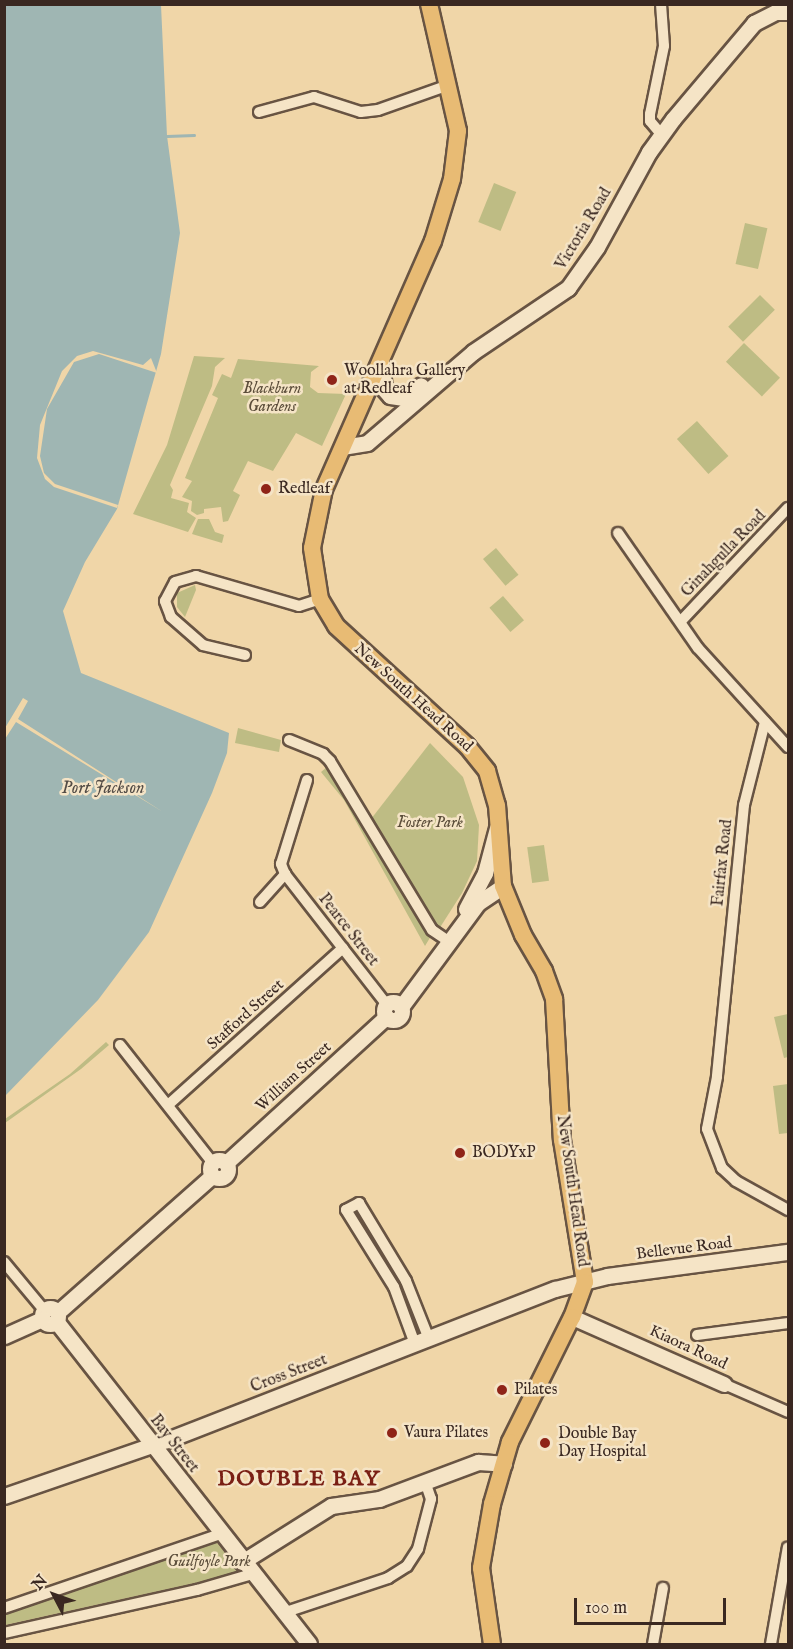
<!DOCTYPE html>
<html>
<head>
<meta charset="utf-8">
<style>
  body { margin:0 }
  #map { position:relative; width:793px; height:1649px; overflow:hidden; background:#f0d6a8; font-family:"IM FELL English",serif }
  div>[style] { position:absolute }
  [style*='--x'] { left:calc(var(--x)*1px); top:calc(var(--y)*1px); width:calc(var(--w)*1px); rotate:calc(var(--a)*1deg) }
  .green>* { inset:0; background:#bebc84; transform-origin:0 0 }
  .water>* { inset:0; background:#9fb6b3 }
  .pier>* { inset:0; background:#f0d6a8 }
  .stream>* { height:3px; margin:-1.5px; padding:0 1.5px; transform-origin:1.5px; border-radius:1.5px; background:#9fb6b3 }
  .roads { filter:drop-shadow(2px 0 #685443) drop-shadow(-2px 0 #685443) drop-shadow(0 2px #685443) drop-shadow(0 -2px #685443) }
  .street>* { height:10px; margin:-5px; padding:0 5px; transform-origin:5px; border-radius:5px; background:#f5e4c6 }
  .secondary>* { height:15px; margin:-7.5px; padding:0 7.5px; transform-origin:7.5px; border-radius:7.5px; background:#f5e4c6 }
  .secondary>.ring { margin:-7.5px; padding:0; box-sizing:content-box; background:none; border:15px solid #f5e4c6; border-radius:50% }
  .primary>* { height:16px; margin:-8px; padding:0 8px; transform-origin:8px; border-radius:8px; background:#e8bb74 }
  .dots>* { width:16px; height:16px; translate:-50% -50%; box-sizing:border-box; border:3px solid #f5e4c6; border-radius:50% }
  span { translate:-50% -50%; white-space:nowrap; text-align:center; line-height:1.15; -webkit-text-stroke:5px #f5e4c6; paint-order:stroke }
  .street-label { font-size:16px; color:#3a2821 }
  .poi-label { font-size:16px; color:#3a2821 }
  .left { translate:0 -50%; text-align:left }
  .park-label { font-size:16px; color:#5b4d3a; font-style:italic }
  .water-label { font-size:18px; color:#534c46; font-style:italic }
  .district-label { font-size:22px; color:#7a1f14; font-weight:700; letter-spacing:1.5px }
  .frame { position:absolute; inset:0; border:6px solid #3a2821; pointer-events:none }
  .north { position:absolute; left:24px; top:1565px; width:60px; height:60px; -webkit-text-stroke:4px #f5e4c6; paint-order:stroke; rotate:311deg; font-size:16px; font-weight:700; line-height:24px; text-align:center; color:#3a2821 }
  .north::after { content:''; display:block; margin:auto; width:21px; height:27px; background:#3a2821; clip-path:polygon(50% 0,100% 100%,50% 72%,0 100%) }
  .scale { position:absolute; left:574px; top:1598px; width:152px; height:27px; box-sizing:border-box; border:3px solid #3a2821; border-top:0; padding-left:8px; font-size:18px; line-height:21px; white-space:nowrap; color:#3a2821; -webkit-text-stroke:4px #f5e4c6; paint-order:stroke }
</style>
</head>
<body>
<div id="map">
  <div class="green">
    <div style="left:494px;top:183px;width:24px;height:42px;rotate:22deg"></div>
    <div style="left:745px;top:223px;width:23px;height:42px;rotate:13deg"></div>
    <div style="left:760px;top:295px;width:21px;height:45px;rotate:45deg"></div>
    <div style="left:744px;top:343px;width:50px;height:26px;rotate:44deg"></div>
    <div style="clip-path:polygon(194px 356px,225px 358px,215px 367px,212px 386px,170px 485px,173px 490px,171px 498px,189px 503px,187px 512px,196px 518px,188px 532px,133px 514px,167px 445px)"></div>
    <div style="clip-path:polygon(238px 359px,319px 366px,311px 372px,310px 387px,318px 393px,346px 394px,322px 446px,296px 433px,273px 471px,248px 461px,233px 491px,240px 495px,228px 521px,223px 522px,221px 507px,204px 509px,204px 513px,197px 515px,191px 511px,192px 501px,182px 497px,192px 481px,185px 478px,218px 398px,212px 395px,222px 374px,231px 378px)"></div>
    <div style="left:697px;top:421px;width:47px;height:27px;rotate:48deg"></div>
    <div style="clip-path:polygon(198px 519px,209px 519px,215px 532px,224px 535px,222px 543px,192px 534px)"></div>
    <div style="left:496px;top:548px;width:35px;height:17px;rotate:50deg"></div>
    <div style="clip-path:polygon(195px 585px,196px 590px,185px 617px,177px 607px,177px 593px)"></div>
    <div style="left:503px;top:596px;width:32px;height:18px;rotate:49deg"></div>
    <div style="clip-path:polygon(238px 728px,281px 740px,279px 752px,235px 743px)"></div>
    <div style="clip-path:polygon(430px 743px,463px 777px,479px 825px,477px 861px,462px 893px,439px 929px,371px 819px)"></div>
    <div style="clip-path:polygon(327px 767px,431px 936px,425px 946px,344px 800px,321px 772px)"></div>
    <div style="left:544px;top:845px;width:36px;height:17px;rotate:82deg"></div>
    <div style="clip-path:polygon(788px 1014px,788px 1057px,784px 1058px,774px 1017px)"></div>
    <div style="clip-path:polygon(106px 1042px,109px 1045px,81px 1069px,5px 1123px,5px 1119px,70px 1074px)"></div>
    <div style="clip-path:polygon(788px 1084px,788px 1133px,779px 1134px,773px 1086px)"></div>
    <div style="clip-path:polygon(215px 1541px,238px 1568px,236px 1574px,5px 1625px,4px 1614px)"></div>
  </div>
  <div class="water">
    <div style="clip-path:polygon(5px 5px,161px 5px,167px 136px,180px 233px,161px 354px,117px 509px,85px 562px,63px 611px,81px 673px,229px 733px,227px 753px,212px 793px,149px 932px,98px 1000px,5px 1096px)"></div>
  </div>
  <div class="pier">
    <div style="clip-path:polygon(93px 351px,143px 365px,151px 358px,157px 373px,99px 354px,74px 362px,47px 409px,40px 456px,44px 473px,55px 484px,118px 505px,117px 508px,54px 487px,45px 479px,37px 458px,40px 425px,62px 371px,77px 356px)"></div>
    <div style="clip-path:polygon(23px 698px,28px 701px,18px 719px,163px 812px,16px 722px,5px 739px,5px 728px)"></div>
  </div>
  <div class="stream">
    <div style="--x:167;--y:136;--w:27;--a:-2"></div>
  </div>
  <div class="roads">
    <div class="street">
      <div style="--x:661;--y:4;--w:42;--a:85.9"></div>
      <div style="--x:664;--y:46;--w:69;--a:101.6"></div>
      <div style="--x:650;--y:114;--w:7;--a:90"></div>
      <div style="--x:650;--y:121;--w:17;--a:50"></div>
      <div style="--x:259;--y:112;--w:57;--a:-15.3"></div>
      <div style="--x:314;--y:97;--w:49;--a:17.7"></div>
      <div style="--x:361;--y:112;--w:17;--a:-7"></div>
      <div style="--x:378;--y:110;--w:75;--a:-19.4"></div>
      <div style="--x:618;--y:533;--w:140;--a:55.2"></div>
      <div style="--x:698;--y:648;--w:134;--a:47.7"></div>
      <div style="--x:681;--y:621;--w:156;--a:-46.6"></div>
      <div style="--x:245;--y:655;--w:43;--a:-166.6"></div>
      <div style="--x:203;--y:645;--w:43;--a:-138.8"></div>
      <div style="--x:171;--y:617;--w:17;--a:-111"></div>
      <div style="--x:165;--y:601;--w:21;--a:-62"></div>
      <div style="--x:175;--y:582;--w:22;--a:-16"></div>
      <div style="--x:196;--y:576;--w:107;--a:16.2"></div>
      <div style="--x:299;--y:606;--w:22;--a:-18"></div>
      <div style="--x:765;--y:722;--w:86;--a:104.2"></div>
      <div style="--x:744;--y:805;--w:273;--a:95.7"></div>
      <div style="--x:717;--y:1077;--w:53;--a:100.9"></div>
      <div style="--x:707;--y:1129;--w:42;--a:69"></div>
      <div style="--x:722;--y:1168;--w:19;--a:43"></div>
      <div style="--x:736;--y:1181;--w:60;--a:29.1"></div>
      <div style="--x:289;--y:740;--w:37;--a:22"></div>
      <div style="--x:323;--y:754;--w:10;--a:45"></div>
      <div style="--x:330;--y:761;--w:197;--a:58.9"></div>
      <div style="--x:432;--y:930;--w:22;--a:34"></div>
      <div style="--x:285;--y:874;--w:166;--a:52.1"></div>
      <div style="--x:260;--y:902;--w:38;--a:-48"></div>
      <div style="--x:285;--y:874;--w:11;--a:-112"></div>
      <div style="--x:281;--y:864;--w:88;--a:-72.8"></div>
      <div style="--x:120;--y:1045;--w:149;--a:51.8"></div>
      <div style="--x:168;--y:1105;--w:235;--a:-41.9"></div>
      <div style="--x:4;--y:1262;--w:62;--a:50.2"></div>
      <div style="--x:697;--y:1335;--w:92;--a:-7.5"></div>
      <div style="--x:415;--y:1344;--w:61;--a:-110.2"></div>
      <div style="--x:394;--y:1287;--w:91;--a:-121.9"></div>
      <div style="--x:346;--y:1210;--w:15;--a:-28"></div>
      <div style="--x:359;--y:1203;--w:91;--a:58.9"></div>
      <div style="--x:406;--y:1281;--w:62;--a:68.4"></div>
      <div style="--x:724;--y:1384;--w:70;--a:23.6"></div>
      <div style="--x:4;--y:1608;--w:228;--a:-18.9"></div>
      <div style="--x:283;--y:1613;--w:111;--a:-18.4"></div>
      <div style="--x:388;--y:1578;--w:22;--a:-32"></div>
      <div style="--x:407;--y:1566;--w:20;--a:-57"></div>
      <div style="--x:418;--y:1549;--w:52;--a:-75.4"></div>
      <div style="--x:431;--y:1499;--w:18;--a:-109"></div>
      <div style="--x:4;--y:1633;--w:198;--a:-12.6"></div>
      <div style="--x:197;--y:1590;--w:57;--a:-16.2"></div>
      <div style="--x:653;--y:1644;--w:57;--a:-79.9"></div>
      <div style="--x:771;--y:1644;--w:98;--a:-80.1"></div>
    </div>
    <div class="secondary">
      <div style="--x:381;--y:360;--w:29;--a:84"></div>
      <div style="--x:384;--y:389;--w:9;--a:49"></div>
      <div style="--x:390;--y:396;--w:14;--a:8"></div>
      <div style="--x:404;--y:398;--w:21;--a:-37"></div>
      <div style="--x:342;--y:447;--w:25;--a:-9"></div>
      <div style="--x:367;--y:443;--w:140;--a:-40.6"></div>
      <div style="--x:473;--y:352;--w:115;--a:-34"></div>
      <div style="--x:568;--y:288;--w:50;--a:-54.7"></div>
      <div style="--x:597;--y:247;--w:108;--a:-61.3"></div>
      <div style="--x:649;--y:152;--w:41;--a:-54"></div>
      <div style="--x:673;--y:119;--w:126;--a:-49.8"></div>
      <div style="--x:754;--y:23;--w:25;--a:-27"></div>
      <div style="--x:776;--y:12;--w:12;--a:0"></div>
      <div style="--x:466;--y:909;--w:41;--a:-62.2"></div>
      <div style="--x:485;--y:873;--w:47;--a:-75.1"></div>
      <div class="ring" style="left:384px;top:1002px;width:3px;height:3px"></div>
      <div style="--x:401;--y:1007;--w:129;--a:-53.5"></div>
      <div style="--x:478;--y:903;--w:30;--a:-34"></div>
      <div class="ring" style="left:210px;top:1160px;width:3px;height:3px"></div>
      <div style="--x:226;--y:1163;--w:217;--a:-42.4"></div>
      <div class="ring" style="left:42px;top:1308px;width:1px;height:1px"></div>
      <div style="--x:57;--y:1313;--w:207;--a:-41.5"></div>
      <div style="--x:572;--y:1317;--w:166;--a:23.8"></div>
      <div style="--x:56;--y:1321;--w:410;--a:51.9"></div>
      <div style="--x:4;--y:1336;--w:42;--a:-24.1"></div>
      <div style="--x:4;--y:1496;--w:172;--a:-19"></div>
      <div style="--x:167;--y:1440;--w:416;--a:-21.3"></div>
      <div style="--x:555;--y:1289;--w:54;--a:-14"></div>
      <div style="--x:607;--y:1276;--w:183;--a:-7.6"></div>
      <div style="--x:242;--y:1562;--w:105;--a:-32.2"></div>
      <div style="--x:331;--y:1506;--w:49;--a:-8.3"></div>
      <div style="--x:379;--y:1499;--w:106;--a:-20.5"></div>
      <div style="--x:478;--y:1462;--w:26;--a:4"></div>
    </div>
    <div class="primary">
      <div style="--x:429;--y:4;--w:130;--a:77.1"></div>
      <div style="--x:458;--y:131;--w:48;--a:97.1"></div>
      <div style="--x:452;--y:179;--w:65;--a:107"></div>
      <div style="--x:433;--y:241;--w:271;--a:113.7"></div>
      <div style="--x:324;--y:489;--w:60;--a:101.5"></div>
      <div style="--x:312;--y:548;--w:52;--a:81.1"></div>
      <div style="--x:320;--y:599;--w:31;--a:59"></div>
      <div style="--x:336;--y:626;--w:178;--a:42.5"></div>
      <div style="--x:467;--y:746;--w:32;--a:51"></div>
      <div style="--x:487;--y:771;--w:35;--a:74"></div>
      <div style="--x:497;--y:805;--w:81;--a:85.8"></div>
      <div style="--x:503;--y:886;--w:53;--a:67.8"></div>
      <div style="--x:523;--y:935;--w:42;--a:59.7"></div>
      <div style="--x:544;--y:971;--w:30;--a:70"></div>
      <div style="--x:554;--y:999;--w:141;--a:86.8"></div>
      <div style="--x:562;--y:1140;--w:144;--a:80.8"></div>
      <div style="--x:585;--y:1282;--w:37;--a:110"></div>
      <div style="--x:572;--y:1317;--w:140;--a:116.4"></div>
      <div style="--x:510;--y:1442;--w:65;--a:106.2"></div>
      <div style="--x:492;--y:1504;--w:65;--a:99.8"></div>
      <div style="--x:481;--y:1568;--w:77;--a:81.8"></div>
    </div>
  </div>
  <div class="dots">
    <div style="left:332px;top:380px;background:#8f2418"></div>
    <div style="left:266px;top:489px;background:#8f2418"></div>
    <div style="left:460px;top:1153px;background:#8f2418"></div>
    <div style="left:502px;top:1390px;background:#8f2418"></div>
    <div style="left:392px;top:1433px;background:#8f2418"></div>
    <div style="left:545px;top:1443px;background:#8f2418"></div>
  </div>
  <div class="street-label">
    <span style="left:584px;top:229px;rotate:-59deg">Victoria Road</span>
    <span style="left:724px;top:554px;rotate:-46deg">Ginahgulla Road</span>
    <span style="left:413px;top:698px;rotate:42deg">New South Head Road</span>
    <span style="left:723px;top:863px;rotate:-84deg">Fairfax Road</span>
    <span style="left:348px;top:930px;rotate:52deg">Pearce Street</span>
    <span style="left:246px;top:1015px;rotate:-42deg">Stafford Street</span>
    <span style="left:294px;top:1077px;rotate:-42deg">William Street</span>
    <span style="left:572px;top:1191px;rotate:82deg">New South Head Road</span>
    <span style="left:684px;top:1249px;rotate:-7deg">Bellevue Road</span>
    <span style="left:688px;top:1348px;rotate:25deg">Kiaora Road</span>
    <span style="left:289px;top:1374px;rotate:-21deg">Cross Street</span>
    <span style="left:174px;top:1444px;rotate:52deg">Bay Street</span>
  </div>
  <div class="poi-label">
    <span class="left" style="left:344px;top:380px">Woollahra Gallery<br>at Redleaf</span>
    <span class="left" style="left:278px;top:489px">Redleaf</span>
    <span class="left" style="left:472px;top:1153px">BODYxP</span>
    <span class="left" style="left:514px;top:1390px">Pilates</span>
    <span class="left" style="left:404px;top:1433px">Vaura Pilates</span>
    <span class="left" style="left:558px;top:1443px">Double Bay<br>Day Hospital</span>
  </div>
  <div class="park-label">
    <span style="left:272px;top:398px">Blackburn<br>Gardens</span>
    <span style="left:430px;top:823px">Foster Park</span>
    <span style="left:209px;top:1562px">Guilfoyle Park</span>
  </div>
  <div class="water-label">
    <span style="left:103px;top:789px">Port Jackson</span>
  </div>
  <div class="district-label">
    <span style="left:299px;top:1480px">DOUBLE BAY</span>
  </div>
  <div class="frame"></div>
  <div class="north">N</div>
  <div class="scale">100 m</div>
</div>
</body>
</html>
